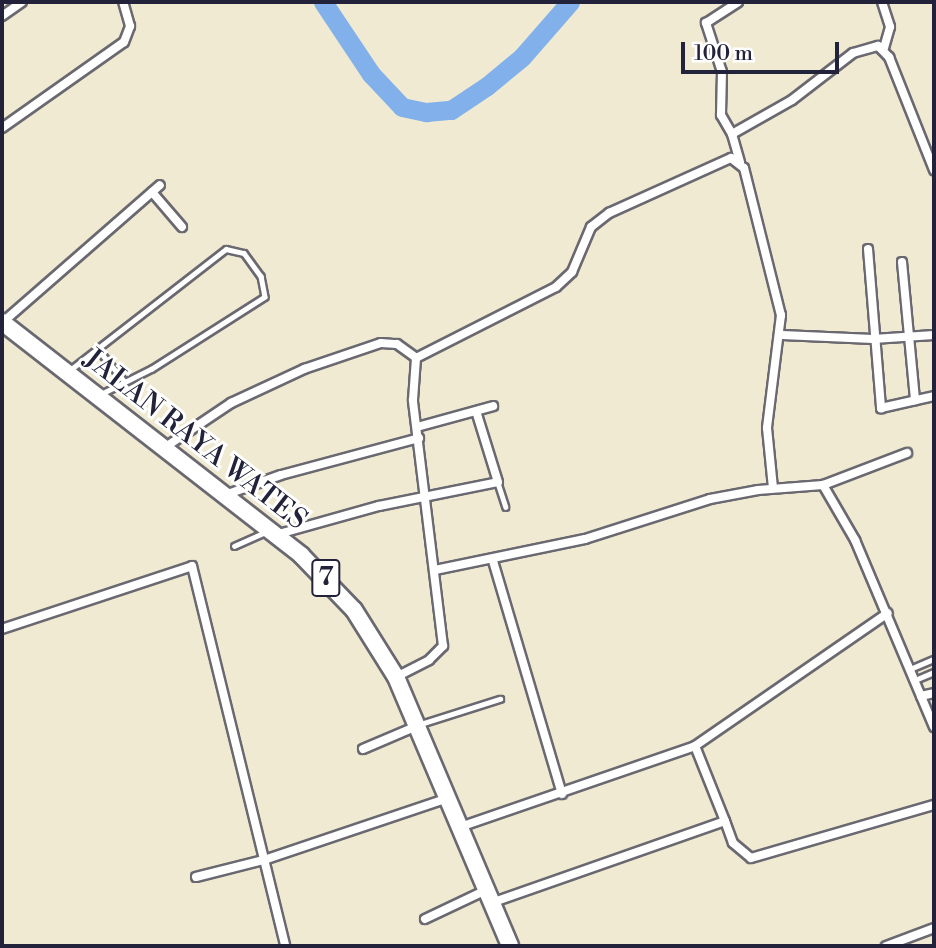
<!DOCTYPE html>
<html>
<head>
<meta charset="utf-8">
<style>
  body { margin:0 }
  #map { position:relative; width:936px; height:948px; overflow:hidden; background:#efead1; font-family:"Libre Bodoni",serif }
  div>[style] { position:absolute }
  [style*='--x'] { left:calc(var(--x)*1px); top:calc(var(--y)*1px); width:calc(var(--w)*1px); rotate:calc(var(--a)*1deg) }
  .river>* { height:19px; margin:-9.5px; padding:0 9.5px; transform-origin:9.5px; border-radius:9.5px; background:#81b0eb }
  .roads { filter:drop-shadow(2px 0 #6a6870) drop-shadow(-2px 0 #6a6870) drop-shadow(0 2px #6a6870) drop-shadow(0 -2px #6a6870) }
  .lane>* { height:4.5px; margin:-2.25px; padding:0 2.25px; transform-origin:2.25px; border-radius:2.25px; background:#fff }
  .street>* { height:8px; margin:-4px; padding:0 4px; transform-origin:4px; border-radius:4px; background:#fff }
  .highway>* { height:16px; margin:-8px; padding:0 8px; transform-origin:8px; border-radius:8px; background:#fff }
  span { translate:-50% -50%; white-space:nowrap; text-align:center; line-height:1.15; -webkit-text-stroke:6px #fff; paint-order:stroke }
  .shield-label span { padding:2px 5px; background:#fff; border:2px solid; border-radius:5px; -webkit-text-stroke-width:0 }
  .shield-label { font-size:26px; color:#22223b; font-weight:700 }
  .street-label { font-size:28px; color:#22223b }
  .frame { position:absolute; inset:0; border:4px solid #22223b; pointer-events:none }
  .scale { position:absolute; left:681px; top:42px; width:158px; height:32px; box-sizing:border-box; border:4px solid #22223b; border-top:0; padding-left:9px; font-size:21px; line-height:24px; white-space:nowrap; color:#22223b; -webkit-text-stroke:5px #fff; paint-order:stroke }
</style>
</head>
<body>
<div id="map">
  <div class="river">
    <div style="--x:323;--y:2;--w:87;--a:56.3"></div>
    <div style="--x:371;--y:74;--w:45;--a:46.8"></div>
    <div style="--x:402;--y:107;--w:25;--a:12"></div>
    <div style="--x:426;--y:112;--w:25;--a:-5"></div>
    <div style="--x:451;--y:110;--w:43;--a:-33.7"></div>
    <div style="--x:487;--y:86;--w:45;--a:-39.6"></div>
    <div style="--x:522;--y:57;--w:73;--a:-48.9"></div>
  </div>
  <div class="roads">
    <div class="lane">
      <div style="--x:97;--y:348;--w:44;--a:50.5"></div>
      <div style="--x:70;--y:370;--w:197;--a:-37.8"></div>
      <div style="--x:226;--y:249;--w:18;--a:13"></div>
      <div style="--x:244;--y:253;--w:29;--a:54"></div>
      <div style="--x:261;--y:276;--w:21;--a:79"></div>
      <div style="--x:265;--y:297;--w:134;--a:147.5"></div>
      <div style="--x:152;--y:369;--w:58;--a:153.4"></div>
      <div style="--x:498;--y:483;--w:25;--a:72"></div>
      <div style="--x:234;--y:546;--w:34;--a:-24"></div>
      <div style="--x:910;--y:669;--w:26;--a:-23"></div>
      <div style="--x:915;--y:680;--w:21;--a:-23"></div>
      <div style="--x:421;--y:724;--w:83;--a:-17.6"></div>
    </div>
    <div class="street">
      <div style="--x:882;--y:2;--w:26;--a:72"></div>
      <div style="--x:890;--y:27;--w:22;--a:106"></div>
      <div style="--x:2;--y:16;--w:24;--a:-35"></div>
      <div style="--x:2;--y:128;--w:149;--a:-35.2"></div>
      <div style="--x:124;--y:42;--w:17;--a:-69"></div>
      <div style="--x:130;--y:26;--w:25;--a:-106"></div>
      <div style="--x:732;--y:134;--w:22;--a:-120"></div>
      <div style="--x:721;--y:115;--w:43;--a:-88.7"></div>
      <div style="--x:722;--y:72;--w:52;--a:-108.1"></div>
      <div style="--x:706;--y:23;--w:38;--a:-33"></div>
      <div style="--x:740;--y:162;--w:29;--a:-106"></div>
      <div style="--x:732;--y:134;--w:69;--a:-29.5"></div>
      <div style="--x:792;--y:100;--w:77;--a:-37.6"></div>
      <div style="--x:853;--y:53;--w:26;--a:-16"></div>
      <div style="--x:878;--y:46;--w:16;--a:45"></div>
      <div style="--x:889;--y:57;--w:122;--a:68.3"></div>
      <div style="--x:152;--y:192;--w:46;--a:49.4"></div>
      <div style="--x:868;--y:249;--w:160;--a:85.3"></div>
      <div style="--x:881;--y:408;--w:54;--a:-12.8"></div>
      <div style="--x:902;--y:262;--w:139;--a:84.6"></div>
      <div style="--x:3;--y:322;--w:208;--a:-41.1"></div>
      <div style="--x:782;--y:335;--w:91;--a:2.5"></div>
      <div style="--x:873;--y:339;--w:61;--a:-3.8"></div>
      <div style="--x:417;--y:427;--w:79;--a:-15.4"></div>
      <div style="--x:164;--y:448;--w:81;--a:-33.9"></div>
      <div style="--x:231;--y:403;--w:81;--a:-25"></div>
      <div style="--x:304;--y:369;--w:81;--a:-18.7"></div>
      <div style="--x:381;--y:343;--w:16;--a:4"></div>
      <div style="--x:397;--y:344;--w:24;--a:36"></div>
      <div style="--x:823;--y:485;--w:64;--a:59.8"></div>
      <div style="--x:855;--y:540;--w:203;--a:67.1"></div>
      <div style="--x:225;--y:495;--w:59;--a:-19.7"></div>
      <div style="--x:281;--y:475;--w:143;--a:-15"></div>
      <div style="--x:275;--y:535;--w:108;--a:-15.6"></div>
      <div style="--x:379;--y:506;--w:121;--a:-11.4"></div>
      <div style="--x:498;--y:482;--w:74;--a:-107.2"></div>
      <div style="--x:493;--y:561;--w:243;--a:73.5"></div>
      <div style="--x:435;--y:570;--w:153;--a:-11.7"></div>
      <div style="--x:585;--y:539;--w:131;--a:-17.7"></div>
      <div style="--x:710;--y:499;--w:49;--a:-10.6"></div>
      <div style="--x:758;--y:490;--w:65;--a:-4.4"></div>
      <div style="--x:823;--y:485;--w:90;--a:-20.9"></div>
      <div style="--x:2;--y:629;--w:200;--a:-18.3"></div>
      <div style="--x:192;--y:566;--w:391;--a:76.2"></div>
      <div style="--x:396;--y:677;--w:37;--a:-27"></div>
      <div style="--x:429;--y:660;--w:20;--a:-45"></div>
      <div style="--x:443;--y:646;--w:248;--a:-97"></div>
      <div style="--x:413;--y:400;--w:42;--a:-85.9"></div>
      <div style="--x:416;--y:358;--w:157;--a:-26.9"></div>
      <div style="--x:556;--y:287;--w:22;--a:-43"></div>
      <div style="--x:572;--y:272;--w:49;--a:-67.1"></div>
      <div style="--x:591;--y:227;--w:23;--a:-38"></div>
      <div style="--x:609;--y:213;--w:134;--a:-24.3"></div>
      <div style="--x:731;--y:158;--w:16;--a:38"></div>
      <div style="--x:744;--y:168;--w:152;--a:75.9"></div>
      <div style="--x:781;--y:315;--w:114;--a:97.1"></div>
      <div style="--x:767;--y:428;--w:60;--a:84.3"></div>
      <div style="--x:921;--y:696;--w:13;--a:-13"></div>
      <div style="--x:695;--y:746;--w:81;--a:68.2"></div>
      <div style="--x:363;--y:749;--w:59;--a:-23.1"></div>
      <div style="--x:460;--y:827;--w:249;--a:-19"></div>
      <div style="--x:695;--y:746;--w:234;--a:-34.6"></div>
      <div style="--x:196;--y:877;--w:73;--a:-14.2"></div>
      <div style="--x:267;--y:859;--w:191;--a:-18.6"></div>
      <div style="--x:491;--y:903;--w:248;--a:-19.3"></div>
      <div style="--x:725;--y:821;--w:23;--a:70"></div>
      <div style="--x:733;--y:843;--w:23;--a:40"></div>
      <div style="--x:751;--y:858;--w:191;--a:-16.2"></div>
      <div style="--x:425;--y:919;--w:68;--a:-25.4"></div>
      <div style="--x:886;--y:946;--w:51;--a:-20.6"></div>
    </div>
    <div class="highway">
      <div style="--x:2;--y:322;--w:379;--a:37.9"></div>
      <div style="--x:301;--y:555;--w:76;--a:46.1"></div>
      <div style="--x:354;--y:610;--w:79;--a:57.9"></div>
      <div style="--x:396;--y:677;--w:292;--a:67"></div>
    </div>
  </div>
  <div class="shield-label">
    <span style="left:326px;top:578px">7</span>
  </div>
  <div class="street-label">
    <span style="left:195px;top:440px;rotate:38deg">JALAN RAYA WATES</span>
  </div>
  <div class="frame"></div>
  <div class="scale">100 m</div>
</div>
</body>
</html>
